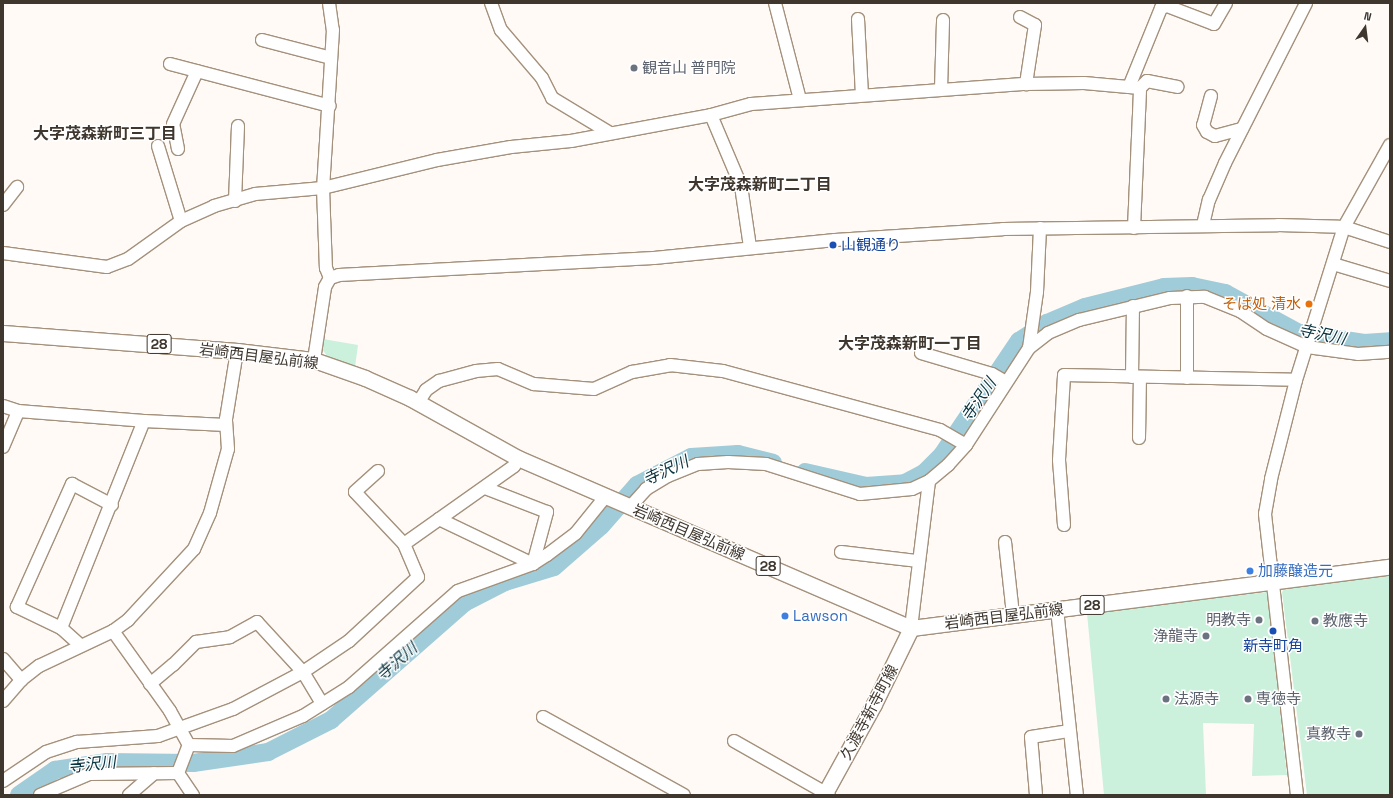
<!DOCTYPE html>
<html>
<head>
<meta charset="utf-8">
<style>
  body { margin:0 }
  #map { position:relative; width:1393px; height:798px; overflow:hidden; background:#fffaf6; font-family:"Space Grotesk","Noto Sans JP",sans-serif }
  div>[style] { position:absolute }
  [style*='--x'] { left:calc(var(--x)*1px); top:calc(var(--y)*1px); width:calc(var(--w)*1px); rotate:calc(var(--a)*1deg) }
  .green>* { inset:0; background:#cbf1dc }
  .river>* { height:18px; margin:-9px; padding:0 9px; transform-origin:9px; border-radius:9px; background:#a0ccda }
  .roads { filter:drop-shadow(1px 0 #a4917c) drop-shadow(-1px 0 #a4917c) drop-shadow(0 1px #a4917c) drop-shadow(0 -1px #a4917c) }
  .minor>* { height:12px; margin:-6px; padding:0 6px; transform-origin:6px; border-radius:6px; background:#fff }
  .major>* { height:15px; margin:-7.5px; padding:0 7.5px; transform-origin:7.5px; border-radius:7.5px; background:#fff }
  .dots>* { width:11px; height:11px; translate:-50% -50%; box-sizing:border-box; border:2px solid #fff; border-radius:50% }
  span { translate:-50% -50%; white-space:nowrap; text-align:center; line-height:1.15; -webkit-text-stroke:3px #fff; paint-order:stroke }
  .shield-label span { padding:1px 3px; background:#fff; border:1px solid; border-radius:3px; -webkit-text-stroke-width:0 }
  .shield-label { font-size:14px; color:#3f372e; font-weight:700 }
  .worship-label { font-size:15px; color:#5b616d }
  .left { translate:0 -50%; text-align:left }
  .right { translate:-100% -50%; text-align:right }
  .transit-label { font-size:15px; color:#164399 }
  .food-label { font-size:15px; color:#c56008 }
  .street-label { font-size:15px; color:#3f372e }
  .shop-label { font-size:15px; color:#366cbe }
  .neighbourhood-label { font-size:16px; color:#3f372e; font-weight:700 }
  .water-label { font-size:16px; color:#0a343f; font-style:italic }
  .frame { position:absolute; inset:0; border:4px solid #3f372e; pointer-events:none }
  .north { position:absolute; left:1345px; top:8px; width:40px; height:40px; -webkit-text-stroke:3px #fff; paint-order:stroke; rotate:14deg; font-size:11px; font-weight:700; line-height:16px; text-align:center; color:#3f372e }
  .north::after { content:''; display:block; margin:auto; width:14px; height:18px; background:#3f372e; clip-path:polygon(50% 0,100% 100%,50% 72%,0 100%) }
</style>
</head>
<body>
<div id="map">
  <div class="green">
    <div style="clip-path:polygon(323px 339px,358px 345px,355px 367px,329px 359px,322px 349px)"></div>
    <div style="clip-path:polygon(1390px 575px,1390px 795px,1307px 795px,1282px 592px,1286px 587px)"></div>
    <div style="clip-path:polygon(1267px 592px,1287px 775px,1252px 776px,1254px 724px,1203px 723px,1206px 795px,1104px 795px,1087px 613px)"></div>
  </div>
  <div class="river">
    <div style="--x:805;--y:472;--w:63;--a:12.9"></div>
    <div style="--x:866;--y:486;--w:39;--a:-4"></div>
    <div style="--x:905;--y:483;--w:21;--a:-28"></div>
    <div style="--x:924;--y:473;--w:25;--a:-45"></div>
    <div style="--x:942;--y:455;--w:138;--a:-56"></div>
    <div style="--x:1019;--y:341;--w:33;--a:-33"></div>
    <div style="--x:1047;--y:323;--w:41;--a:-22.8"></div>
    <div style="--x:1085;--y:307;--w:81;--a:-14.2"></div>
    <div style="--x:1164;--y:287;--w:28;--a:-2"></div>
    <div style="--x:1192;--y:286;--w:34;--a:12"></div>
    <div style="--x:1225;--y:293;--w:84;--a:28.4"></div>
    <div style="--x:1299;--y:333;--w:66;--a:8.7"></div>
    <div style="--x:1364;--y:343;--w:26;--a:-4"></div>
    <div style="--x:19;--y:795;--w:44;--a:-34.8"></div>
    <div style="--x:55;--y:770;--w:53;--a:-8.7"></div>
    <div style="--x:107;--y:762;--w:86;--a:0.7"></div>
    <div style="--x:193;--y:763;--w:76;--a:-8.3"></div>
    <div style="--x:268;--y:752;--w:71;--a:-26.9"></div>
    <div style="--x:331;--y:720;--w:177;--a:-41.3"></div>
    <div style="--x:464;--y:603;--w:46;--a:-27.1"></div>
    <div style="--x:505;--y:582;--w:51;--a:-17"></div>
    <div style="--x:554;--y:567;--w:62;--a:-41.1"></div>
    <div style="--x:601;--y:526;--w:55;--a:-48.7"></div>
    <div style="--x:637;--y:485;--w:61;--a:-27.4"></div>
    <div style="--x:691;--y:457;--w:47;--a:-3.7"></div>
    <div style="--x:738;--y:454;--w:36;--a:14"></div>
  </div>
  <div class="roads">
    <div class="minor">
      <div style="--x:329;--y:3;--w:27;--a:82"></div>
      <div style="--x:333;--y:30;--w:158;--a:93.6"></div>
      <div style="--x:323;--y:188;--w:80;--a:87.9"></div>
      <div style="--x:326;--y:268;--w:11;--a:68"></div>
      <div style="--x:491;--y:3;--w:29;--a:70"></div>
      <div style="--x:501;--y:30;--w:63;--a:49.5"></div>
      <div style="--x:542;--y:78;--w:22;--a:63"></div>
      <div style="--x:552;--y:98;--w:68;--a:31.1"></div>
      <div style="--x:775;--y:3;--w:100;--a:75.5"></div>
      <div style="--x:1020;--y:17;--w:17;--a:28"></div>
      <div style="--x:1035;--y:25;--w:60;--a:98.7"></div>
      <div style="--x:858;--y:19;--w:76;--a:87"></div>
      <div style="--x:262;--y:40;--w:71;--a:14.6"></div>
      <div style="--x:170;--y:64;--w:165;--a:14.7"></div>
      <div style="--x:1129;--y:87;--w:85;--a:-67.9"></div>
      <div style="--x:1161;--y:8;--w:6;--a:-18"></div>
      <div style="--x:1167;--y:6;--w:50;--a:21"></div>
      <div style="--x:1214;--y:24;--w:24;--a:-60"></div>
      <div style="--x:941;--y:89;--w:69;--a:-88.3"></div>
      <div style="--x:1211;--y:96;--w:30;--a:105"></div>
      <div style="--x:1203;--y:125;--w:8;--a:60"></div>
      <div style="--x:1207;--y:132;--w:9;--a:27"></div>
      <div style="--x:1215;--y:136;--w:28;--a:-15"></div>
      <div style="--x:711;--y:115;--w:77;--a:67.1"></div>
      <div style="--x:741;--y:186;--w:62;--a:81.6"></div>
      <div style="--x:158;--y:146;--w:78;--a:73"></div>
      <div style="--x:178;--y:149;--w:25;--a:-101"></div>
      <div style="--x:173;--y:124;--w:58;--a:-65.6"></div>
      <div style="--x:235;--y:201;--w:75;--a:-87.7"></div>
      <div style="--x:3;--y:205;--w:23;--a:-52"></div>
      <div style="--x:1203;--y:225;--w:26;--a:-77"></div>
      <div style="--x:1209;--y:200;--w:40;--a:-66.6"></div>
      <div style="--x:1225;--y:163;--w:179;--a:-63.1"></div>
      <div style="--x:1134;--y:228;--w:140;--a:-87.5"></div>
      <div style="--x:3;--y:253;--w:105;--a:7.7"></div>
      <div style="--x:107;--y:267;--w:22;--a:-21"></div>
      <div style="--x:128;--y:259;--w:65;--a:-35.6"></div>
      <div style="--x:181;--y:221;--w:36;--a:-24"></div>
      <div style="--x:214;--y:206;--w:43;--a:-16.3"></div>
      <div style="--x:255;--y:194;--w:68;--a:-5"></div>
      <div style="--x:323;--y:188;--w:117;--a:-13.8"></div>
      <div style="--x:437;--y:160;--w:75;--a:-10"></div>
      <div style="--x:511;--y:147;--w:60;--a:-5.7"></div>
      <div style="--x:571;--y:141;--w:142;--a:-10.5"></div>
      <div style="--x:711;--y:115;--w:41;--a:-15.4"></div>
      <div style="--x:751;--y:104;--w:276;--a:-4.2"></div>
      <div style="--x:1026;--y:84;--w:58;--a:-1"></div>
      <div style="--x:1084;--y:83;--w:56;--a:5.1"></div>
      <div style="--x:1140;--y:88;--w:10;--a:-45"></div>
      <div style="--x:1147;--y:81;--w:31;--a:11"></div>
      <div style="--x:1333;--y:264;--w:59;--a:16.6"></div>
      <div style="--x:1187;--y:296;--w:82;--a:90"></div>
      <div style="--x:1029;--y:348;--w:57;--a:-81.9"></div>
      <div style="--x:1037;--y:292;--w:64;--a:-87.3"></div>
      <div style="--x:921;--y:353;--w:74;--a:16.5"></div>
      <div style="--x:992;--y:374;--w:16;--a:30"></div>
      <div style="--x:314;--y:360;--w:74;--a:-81.4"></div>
      <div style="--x:325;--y:287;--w:10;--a:-61"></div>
      <div style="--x:330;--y:278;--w:9;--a:-18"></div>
      <div style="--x:339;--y:275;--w:315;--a:-3.1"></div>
      <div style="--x:654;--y:258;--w:182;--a:-5.7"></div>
      <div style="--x:835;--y:240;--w:168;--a:-3.7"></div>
      <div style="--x:1003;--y:229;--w:275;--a:-0.8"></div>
      <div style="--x:1278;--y:225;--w:66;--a:1.7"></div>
      <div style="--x:1344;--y:227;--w:48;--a:18.1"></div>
      <div style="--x:1132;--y:377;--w:71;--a:-89.2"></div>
      <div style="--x:418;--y:403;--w:15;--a:-58"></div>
      <div style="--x:426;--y:390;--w:16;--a:-35"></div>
      <div style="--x:439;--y:381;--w:38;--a:-15"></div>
      <div style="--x:476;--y:371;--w:22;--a:-5"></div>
      <div style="--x:498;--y:369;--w:39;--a:23"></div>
      <div style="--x:534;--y:384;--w:60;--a:4.8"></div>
      <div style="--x:594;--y:389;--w:42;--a:-24.1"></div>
      <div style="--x:632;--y:372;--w:39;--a:-10"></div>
      <div style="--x:670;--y:365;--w:53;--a:6.5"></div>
      <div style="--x:723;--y:371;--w:225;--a:15.2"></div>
      <div style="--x:940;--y:430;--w:30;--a:30"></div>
      <div style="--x:3;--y:406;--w:16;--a:18"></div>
      <div style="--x:18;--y:411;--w:126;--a:4.5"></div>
      <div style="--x:144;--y:421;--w:82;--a:2.8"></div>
      <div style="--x:1139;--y:438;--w:61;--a:-89.1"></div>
      <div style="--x:3;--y:447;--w:39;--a:-67"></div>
      <div style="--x:378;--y:471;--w:31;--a:138"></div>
      <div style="--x:355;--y:492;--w:71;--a:46.7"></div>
      <div style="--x:630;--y:507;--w:24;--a:-48"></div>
      <div style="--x:646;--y:489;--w:26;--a:-31"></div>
      <div style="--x:668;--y:476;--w:32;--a:-22"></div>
      <div style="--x:698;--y:464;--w:30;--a:-4"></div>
      <div style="--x:728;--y:462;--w:38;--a:3"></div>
      <div style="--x:766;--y:464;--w:99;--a:17.7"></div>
      <div style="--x:860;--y:494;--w:52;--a:-5.5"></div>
      <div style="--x:912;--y:489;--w:19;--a:-25"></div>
      <div style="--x:929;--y:481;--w:25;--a:-40"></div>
      <div style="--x:948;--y:465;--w:27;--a:-48"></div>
      <div style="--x:966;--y:445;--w:116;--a:-57"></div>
      <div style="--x:1029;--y:348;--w:24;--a:-38"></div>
      <div style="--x:1048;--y:333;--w:34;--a:-23"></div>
      <div style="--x:1079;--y:320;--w:94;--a:-13.6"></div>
      <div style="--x:1170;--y:298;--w:35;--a:-2"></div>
      <div style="--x:1205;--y:297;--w:38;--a:22"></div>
      <div style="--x:1240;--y:311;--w:32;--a:34"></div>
      <div style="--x:1267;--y:329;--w:44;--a:24.2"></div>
      <div style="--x:1307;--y:347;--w:51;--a:7.8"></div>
      <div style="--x:1358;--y:354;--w:32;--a:-4"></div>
      <div style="--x:439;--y:519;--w:104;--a:25.6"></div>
      <div style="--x:533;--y:564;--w:54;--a:-74.9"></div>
      <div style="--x:547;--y:512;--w:66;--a:-158.8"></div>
      <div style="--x:1064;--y:525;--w:65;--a:-94.4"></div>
      <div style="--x:1059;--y:460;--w:85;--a:-86.6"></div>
      <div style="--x:1064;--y:375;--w:232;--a:1.2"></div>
      <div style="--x:1005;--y:542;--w:73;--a:83.7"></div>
      <div style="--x:841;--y:552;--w:78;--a:6.7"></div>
      <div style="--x:1057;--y:609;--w:187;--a:83.9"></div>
      <div style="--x:61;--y:628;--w:223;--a:-68.2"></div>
      <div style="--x:911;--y:628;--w:148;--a:-83"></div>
      <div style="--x:113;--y:631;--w:98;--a:54.5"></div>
      <div style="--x:170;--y:711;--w:39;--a:61"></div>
      <div style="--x:80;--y:645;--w:25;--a:-138"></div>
      <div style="--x:61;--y:628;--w:49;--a:-154.5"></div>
      <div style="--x:17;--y:607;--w:135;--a:-65.9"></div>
      <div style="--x:72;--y:484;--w:45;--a:27.7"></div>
      <div style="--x:3;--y:659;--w:28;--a:49"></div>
      <div style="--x:150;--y:684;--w:30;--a:-40"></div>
      <div style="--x:173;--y:665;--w:33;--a:-45"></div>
      <div style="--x:196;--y:642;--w:34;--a:-8"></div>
      <div style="--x:230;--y:637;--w:31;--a:-29"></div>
      <div style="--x:257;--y:622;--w:68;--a:47.4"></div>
      <div style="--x:303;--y:672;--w:37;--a:59"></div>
      <div style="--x:3;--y:701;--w:28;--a:-49"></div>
      <div style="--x:21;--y:680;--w:23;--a:-38"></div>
      <div style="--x:39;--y:666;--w:82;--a:-25.3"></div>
      <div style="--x:113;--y:631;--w:19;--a:-36"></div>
      <div style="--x:128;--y:620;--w:97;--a:-47.1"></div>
      <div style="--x:194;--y:549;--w:39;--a:-66"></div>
      <div style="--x:210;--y:513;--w:66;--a:-74.3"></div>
      <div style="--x:228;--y:449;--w:30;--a:-94"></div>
      <div style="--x:226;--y:419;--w:69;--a:-80.8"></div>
      <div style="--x:543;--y:717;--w:161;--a:29"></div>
      <div style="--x:734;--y:741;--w:109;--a:29.6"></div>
      <div style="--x:189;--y:745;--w:44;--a:1.3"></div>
      <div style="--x:233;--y:746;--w:76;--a:-23.2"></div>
      <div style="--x:303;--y:716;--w:54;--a:-32.2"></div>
      <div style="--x:349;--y:687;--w:145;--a:-41.4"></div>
      <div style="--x:458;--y:591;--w:80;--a:-19.8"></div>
      <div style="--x:533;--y:564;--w:17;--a:-33"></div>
      <div style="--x:547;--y:555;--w:36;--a:-37"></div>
      <div style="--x:576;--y:533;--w:46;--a:-51.1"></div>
      <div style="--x:178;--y:773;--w:30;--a:-69"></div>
      <div style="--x:178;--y:773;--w:27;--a:56"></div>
      <div style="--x:3;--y:781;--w:52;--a:-34"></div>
      <div style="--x:46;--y:752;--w:33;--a:-18"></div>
      <div style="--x:77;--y:742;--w:81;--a:-4.2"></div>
      <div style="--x:158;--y:736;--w:80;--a:-19.8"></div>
      <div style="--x:233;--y:709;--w:79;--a:-27.9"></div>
      <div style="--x:303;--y:672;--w:55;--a:-34"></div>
      <div style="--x:349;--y:641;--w:94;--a:-42.8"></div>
      <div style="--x:418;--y:577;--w:36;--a:-113"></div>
      <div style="--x:404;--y:544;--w:135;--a:-35.3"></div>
      <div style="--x:514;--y:466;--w:9;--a:-63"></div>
      <div style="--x:40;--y:795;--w:53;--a:-23.2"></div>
      <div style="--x:89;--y:774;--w:89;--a:-0.6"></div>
      <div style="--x:129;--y:795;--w:33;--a:-41"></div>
      <div style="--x:1036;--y:795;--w:58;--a:-94.9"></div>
      <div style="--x:1031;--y:737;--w:39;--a:-9"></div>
      <div style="--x:1297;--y:795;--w:283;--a:-96.5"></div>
      <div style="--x:1265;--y:514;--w:36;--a:-80"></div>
      <div style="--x:1271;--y:479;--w:102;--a:-75.8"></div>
      <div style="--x:1296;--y:380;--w:160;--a:-72.6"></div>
      <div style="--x:1344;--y:227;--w:94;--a:-60.7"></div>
    </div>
    <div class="major">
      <div style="--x:3;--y:333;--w:235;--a:4.4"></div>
      <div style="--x:237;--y:351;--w:78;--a:6.7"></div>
      <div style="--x:314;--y:360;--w:54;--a:19.4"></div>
      <div style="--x:365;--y:378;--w:49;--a:24"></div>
      <div style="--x:410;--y:398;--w:124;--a:29.1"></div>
      <div style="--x:518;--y:458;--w:428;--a:23.4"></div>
      <div style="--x:911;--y:628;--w:483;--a:-7.3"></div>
      <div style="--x:824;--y:795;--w:104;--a:-61.2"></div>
      <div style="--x:874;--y:704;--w:85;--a:-64"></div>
    </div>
  </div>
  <div class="dots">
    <div style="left:634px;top:68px;background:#6b7280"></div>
    <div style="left:833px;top:245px;background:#1a4fb4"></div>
    <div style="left:1309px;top:304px;background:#e8710a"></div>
    <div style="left:1250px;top:571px;background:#3f7fe0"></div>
    <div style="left:785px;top:616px;background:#3f7fe0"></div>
    <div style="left:1259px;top:620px;background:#6b7280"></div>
    <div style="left:1315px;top:621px;background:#6b7280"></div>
    <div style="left:1273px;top:631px;background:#1a4fb4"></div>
    <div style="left:1206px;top:636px;background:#6b7280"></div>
    <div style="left:1166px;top:699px;background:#6b7280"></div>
    <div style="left:1248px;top:699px;background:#6b7280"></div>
    <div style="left:1359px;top:734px;background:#6b7280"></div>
  </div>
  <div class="shield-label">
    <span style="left:159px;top:344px">28</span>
    <span style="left:768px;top:566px">28</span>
    <span style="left:1092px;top:605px">28</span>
  </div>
  <div class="worship-label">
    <span class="left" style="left:642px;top:68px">観音山 普門院</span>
    <span class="right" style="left:1251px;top:620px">明教寺</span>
    <span class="left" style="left:1323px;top:621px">教應寺</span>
    <span class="right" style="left:1198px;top:636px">浄龍寺</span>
    <span class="left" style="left:1174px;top:699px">法源寺</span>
    <span class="left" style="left:1256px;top:699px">専徳寺</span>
    <span class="right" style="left:1351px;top:734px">真教寺</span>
  </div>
  <div class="transit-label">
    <span class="left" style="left:841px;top:245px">山観通り</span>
    <span style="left:1273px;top:646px">新寺町角</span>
  </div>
  <div class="food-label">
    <span class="right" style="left:1301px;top:304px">そば処 清水</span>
  </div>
  <div class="street-label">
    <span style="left:259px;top:356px;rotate:7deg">岩崎西目屋弘前線</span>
    <span style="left:689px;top:532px;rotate:23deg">岩崎西目屋弘前線</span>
    <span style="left:1004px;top:616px;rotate:-7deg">岩崎西目屋弘前線</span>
    <span style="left:869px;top:712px;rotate:-62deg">久渡寺新寺町線</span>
  </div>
  <div class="shop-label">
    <span class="left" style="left:1258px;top:571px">加藤醸造元</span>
    <span class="left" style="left:793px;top:616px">Lawson</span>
  </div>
  <div class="neighbourhood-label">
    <span style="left:105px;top:134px">大字茂森新町三丁目</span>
    <span style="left:760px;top:185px">大字茂森新町二丁目</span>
    <span style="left:910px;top:344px">大字茂森新町一丁目</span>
  </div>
  <div class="water-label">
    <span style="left:1322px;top:335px;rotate:12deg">寺沢川</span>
    <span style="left:979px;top:400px;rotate:-56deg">寺沢川</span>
    <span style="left:666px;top:471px;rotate:-25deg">寺沢川</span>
    <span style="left:397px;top:662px;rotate:-41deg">寺沢川</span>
    <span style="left:92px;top:765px;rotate:-6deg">寺沢川</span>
  </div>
  <div class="frame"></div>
  <div class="north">N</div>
</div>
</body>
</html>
